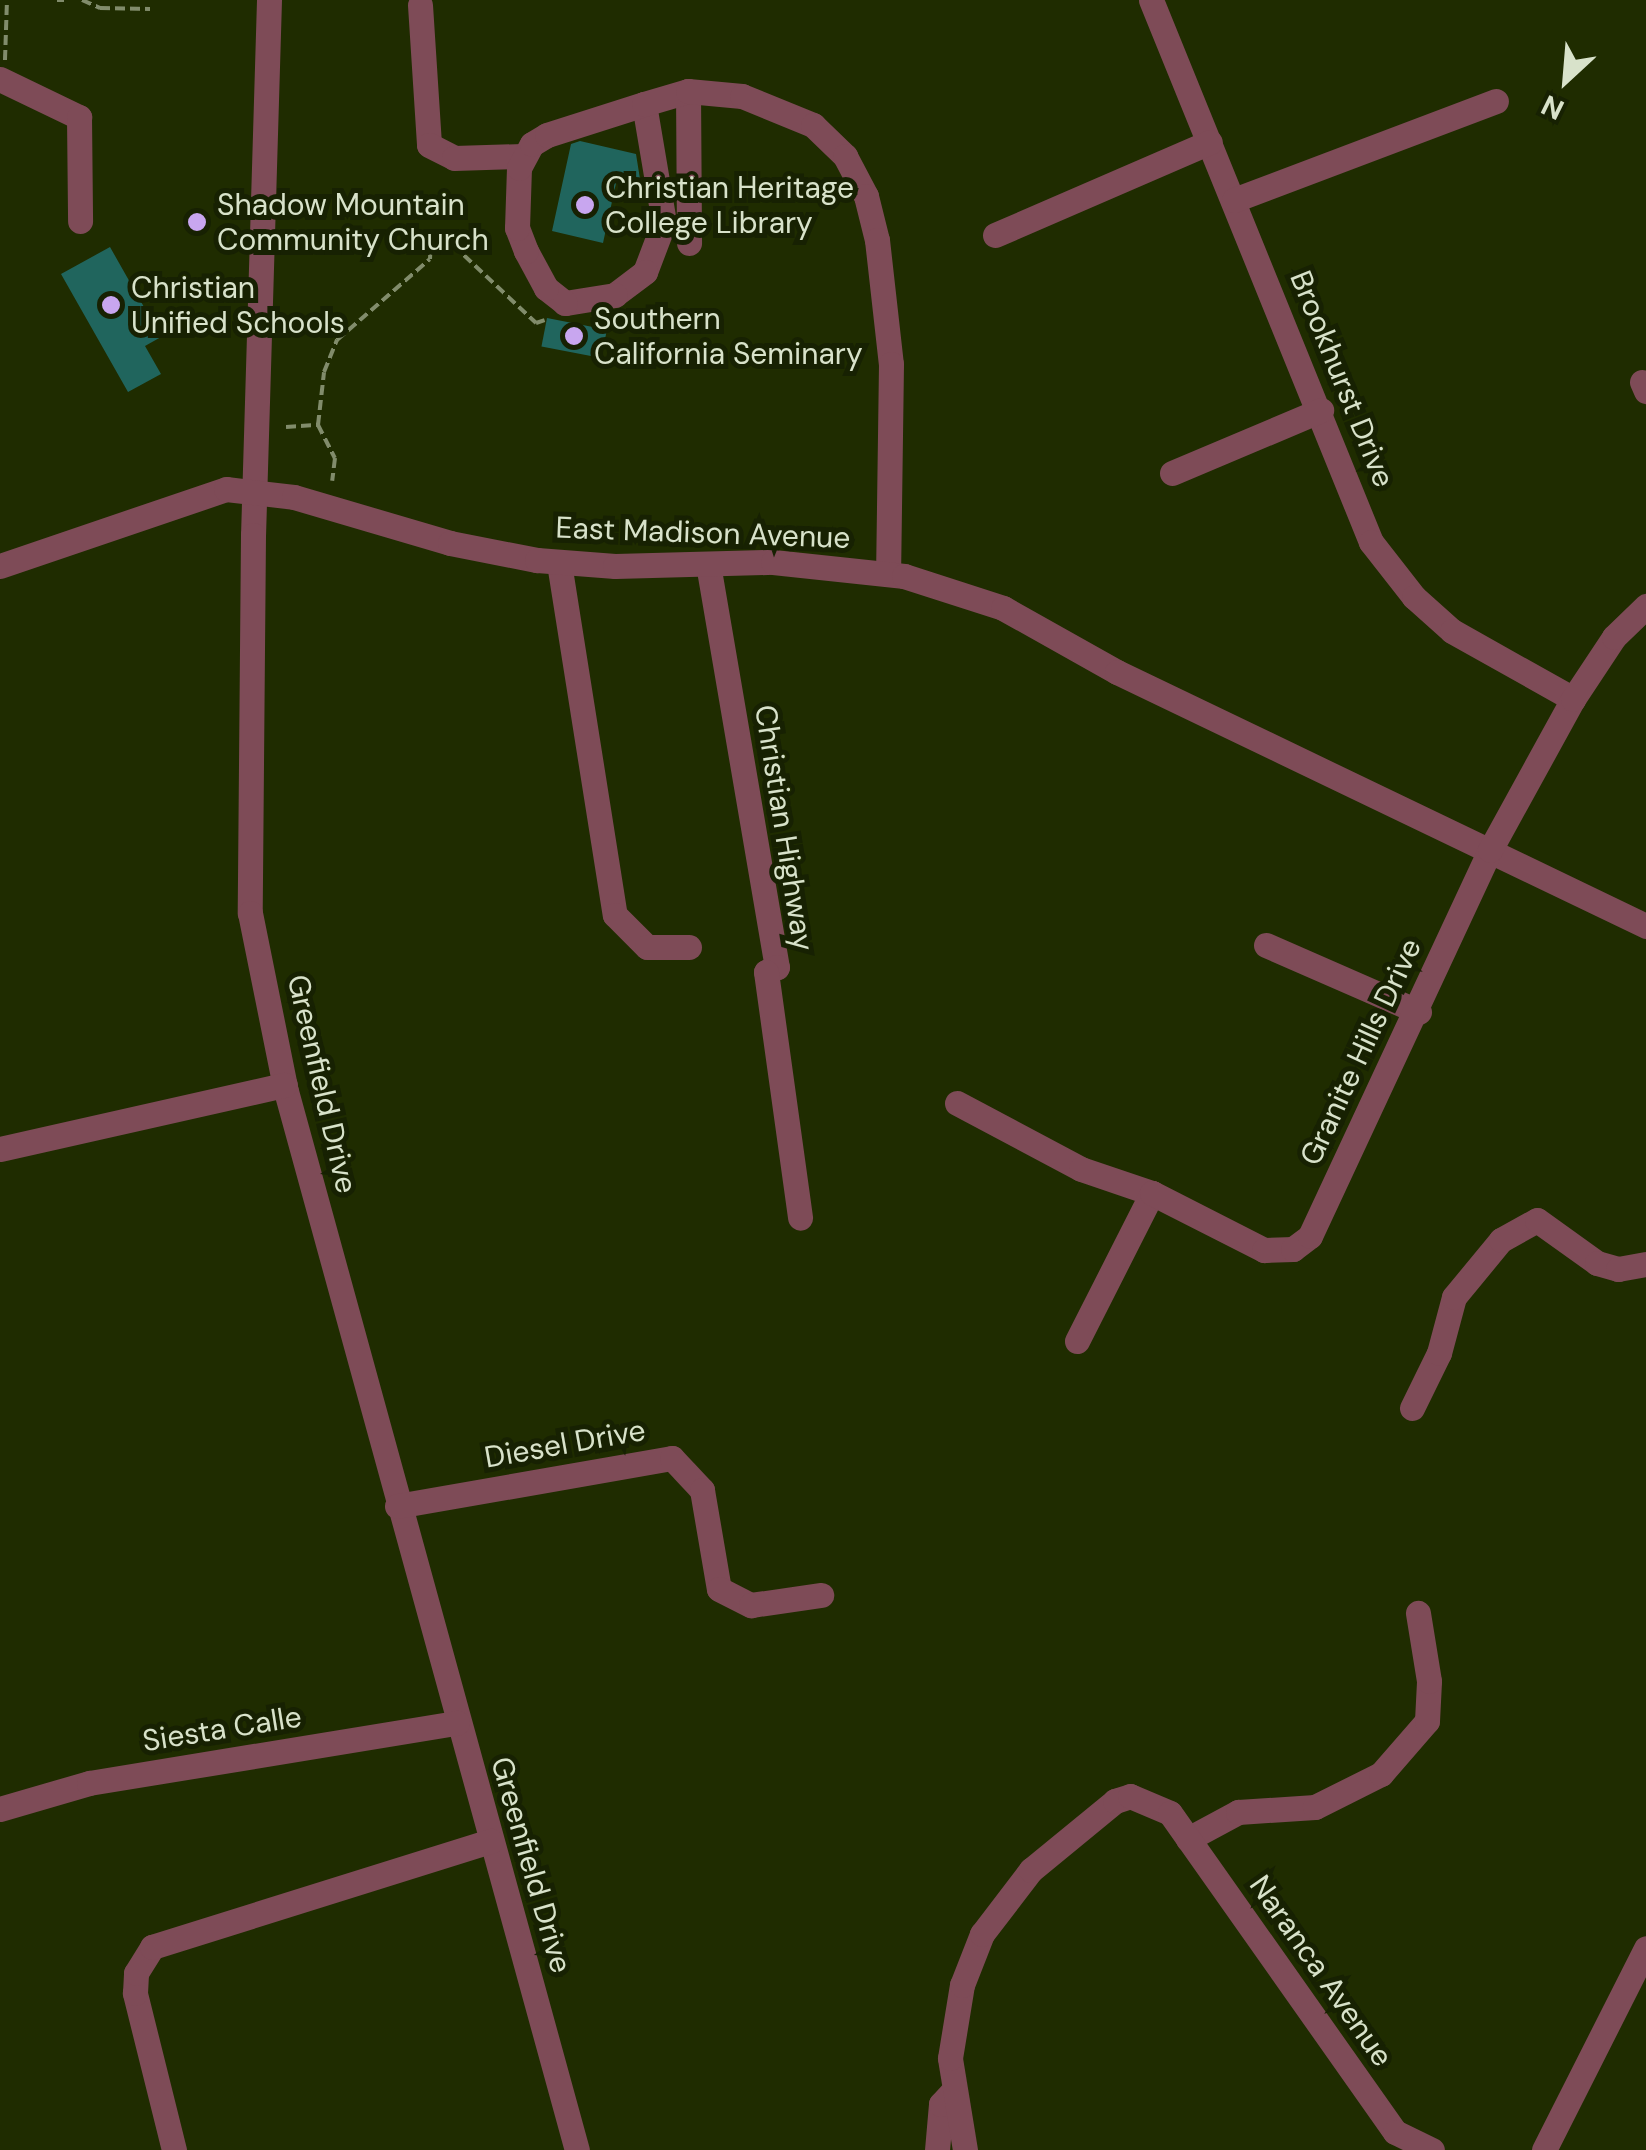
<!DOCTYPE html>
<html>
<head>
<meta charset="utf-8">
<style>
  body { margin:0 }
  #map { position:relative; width:1646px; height:2150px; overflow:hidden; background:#1f2c00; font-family:"DM Sans",sans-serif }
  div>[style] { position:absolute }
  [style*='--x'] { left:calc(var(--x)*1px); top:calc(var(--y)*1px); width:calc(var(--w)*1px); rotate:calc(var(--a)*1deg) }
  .building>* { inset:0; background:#20655d; transform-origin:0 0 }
  .path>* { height:4px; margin-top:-2px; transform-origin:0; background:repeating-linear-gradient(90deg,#818c6b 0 10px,transparent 0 15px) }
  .minor>* { height:25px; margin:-12.5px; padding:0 12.5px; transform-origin:12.5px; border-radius:12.5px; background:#7e4b57 }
  .dots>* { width:28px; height:28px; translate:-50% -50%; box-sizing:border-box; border:5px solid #172102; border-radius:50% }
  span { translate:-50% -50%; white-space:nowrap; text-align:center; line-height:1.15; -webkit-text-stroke:10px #172102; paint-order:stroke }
  .poi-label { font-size:30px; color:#d8e2ca }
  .left { translate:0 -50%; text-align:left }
  .street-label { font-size:30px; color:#d8e2ca }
  .north { position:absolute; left:1516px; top:30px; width:100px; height:100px; -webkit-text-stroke:8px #172102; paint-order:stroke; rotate:206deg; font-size:28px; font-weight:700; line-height:40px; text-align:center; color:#d8e2ca }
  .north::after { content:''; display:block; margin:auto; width:35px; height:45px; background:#d8e2ca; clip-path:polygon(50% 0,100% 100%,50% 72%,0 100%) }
</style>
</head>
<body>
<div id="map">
  <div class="building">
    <div style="clip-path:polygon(580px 141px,636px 154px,640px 179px,618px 174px,603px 243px,552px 231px,571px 144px)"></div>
    <div style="clip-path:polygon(110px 247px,161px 337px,145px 346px,161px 374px,128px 392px,61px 274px)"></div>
    <div style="left:547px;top:318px;width:61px;height:29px;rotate:11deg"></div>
  </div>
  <div class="path">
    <div style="--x:57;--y:0;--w:7;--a:0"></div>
    <div style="--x:82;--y:0;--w:20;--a:24"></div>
    <div style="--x:100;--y:8;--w:50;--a:1.1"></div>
    <div style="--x:5;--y:60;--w:60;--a:-88.1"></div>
    <div style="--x:318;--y:425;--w:37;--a:63"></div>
    <div style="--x:335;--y:458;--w:23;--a:97"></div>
    <div style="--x:286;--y:427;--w:32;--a:-4"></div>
    <div style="--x:318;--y:425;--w:53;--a:-83.5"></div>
    <div style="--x:324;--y:372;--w:35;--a:-68"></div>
    <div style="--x:337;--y:340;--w:123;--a:-41.1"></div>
    <div style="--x:430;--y:259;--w:22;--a:-87"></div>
    <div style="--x:431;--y:237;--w:23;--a:20"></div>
    <div style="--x:453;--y:245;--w:114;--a:43.2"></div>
    <div style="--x:536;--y:323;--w:9;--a:-18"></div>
  </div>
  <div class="minor">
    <div style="--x:269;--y:0;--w:535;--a:91.71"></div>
    <div style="--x:253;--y:535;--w:378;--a:90.5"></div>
    <div style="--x:250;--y:913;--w:182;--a:78.6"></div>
    <div style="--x:286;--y:1091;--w:1098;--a:74.64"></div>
    <div style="--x:1151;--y:0;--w:585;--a:67.91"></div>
    <div style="--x:1371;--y:542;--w:70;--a:52"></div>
    <div style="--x:1414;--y:597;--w:51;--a:41.8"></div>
    <div style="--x:1452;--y:631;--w:139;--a:29.3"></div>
    <div style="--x:420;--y:5;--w:140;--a:86.3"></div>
    <div style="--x:429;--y:145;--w:28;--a:27"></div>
    <div style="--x:454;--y:158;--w:69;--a:-1.7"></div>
    <div style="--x:0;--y:79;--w:88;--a:25.7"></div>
    <div style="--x:79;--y:117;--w:104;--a:89.4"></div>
    <div style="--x:688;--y:91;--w:152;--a:89.6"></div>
    <div style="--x:644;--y:104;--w:120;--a:80.4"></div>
    <div style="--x:664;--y:222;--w:53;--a:110.8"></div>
    <div style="--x:645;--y:272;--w:38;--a:143"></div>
    <div style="--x:615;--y:295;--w:51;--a:170.9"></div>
    <div style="--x:565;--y:303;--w:24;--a:-142"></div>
    <div style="--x:546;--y:288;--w:42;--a:-118.4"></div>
    <div style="--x:526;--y:251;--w:25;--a:-111"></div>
    <div style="--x:517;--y:228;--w:60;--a:-88.1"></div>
    <div style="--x:519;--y:168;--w:27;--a:-62"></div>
    <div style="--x:532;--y:144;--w:17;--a:-31"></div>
    <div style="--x:547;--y:135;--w:102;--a:-17.7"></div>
    <div style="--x:644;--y:104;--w:46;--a:-16.5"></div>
    <div style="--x:688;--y:91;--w:54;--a:5.3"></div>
    <div style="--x:742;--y:96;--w:77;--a:22.2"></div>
    <div style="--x:813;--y:125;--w:45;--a:44.1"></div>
    <div style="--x:845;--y:156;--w:45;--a:62.3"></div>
    <div style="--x:866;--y:196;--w:45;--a:76"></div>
    <div style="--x:877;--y:240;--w:125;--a:83.6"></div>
    <div style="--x:891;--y:364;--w:209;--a:90.8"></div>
    <div style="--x:1234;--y:200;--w:280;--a:-20.7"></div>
    <div style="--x:995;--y:235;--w:234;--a:-23.4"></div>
    <div style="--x:1642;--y:382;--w:10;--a:66"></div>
    <div style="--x:1172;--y:473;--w:162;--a:-22.9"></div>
    <div style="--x:559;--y:563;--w:356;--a:81"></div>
    <div style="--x:615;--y:915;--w:45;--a:45"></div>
    <div style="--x:647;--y:947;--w:42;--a:0"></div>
    <div style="--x:708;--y:564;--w:409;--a:80.3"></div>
    <div style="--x:777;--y:967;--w:12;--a:156"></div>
    <div style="--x:766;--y:972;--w:248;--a:82.1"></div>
    <div style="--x:0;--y:566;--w:239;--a:-18.8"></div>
    <div style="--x:226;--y:489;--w:68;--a:6.7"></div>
    <div style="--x:294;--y:497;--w:163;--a:16.4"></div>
    <div style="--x:450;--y:543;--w:89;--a:11.1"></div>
    <div style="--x:537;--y:560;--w:78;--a:4.4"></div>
    <div style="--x:615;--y:566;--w:158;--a:-1.5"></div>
    <div style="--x:773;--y:562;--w:132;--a:6.1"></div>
    <div style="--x:904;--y:576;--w:104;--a:17.9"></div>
    <div style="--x:1003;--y:608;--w:131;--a:29.3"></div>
    <div style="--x:1117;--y:672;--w:587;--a:25.65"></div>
    <div style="--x:1266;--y:945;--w:167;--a:23.6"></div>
    <div style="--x:957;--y:1103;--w:140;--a:28"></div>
    <div style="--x:1081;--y:1169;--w:75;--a:18.7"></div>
    <div style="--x:0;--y:1149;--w:292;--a:-12.7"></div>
    <div style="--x:1077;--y:1341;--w:166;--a:-63.1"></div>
    <div style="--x:1152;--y:1193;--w:126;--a:27"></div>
    <div style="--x:1264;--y:1250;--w:29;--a:-2"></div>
    <div style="--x:1293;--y:1249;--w:21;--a:-37"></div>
    <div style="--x:1310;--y:1236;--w:426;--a:-65"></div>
    <div style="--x:1490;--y:850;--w:172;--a:-61.2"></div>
    <div style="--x:1573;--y:699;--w:74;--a:-56.5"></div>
    <div style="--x:1614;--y:637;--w:45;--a:-44.1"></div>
    <div style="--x:1412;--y:1408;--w:61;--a:-63.9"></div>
    <div style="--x:1439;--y:1353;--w:58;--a:-75"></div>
    <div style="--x:1454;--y:1297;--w:74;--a:-50.5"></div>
    <div style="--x:1501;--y:1240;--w:41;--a:-29.1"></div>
    <div style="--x:1537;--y:1220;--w:74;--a:35.6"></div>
    <div style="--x:1597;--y:1263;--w:22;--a:16"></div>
    <div style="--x:1618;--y:1269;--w:28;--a:-10"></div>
    <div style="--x:397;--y:1506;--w:279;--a:-9.9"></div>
    <div style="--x:672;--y:1458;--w:44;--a:46.8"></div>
    <div style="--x:702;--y:1490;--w:100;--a:80.3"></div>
    <div style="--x:719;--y:1589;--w:36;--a:27"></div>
    <div style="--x:751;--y:1605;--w:71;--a:-8.1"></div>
    <div style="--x:0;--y:1809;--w:93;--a:-16.3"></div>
    <div style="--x:89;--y:1783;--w:373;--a:-9.3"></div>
    <div style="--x:1188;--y:1839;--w:57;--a:-28.4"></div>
    <div style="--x:1238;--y:1812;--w:77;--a:-3.7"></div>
    <div style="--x:1315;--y:1807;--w:74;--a:-26.6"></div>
    <div style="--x:1381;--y:1774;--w:70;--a:-49"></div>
    <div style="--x:1427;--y:1721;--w:40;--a:-87.1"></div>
    <div style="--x:1429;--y:1681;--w:69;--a:-99.2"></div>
    <div style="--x:174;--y:2150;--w:162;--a:-104"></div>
    <div style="--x:135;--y:1993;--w:20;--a:-87"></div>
    <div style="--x:136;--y:1973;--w:31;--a:-58"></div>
    <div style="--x:152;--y:1947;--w:355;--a:-17.4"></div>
    <div style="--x:937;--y:2150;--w:46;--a:-85"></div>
    <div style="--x:941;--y:2104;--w:18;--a:-47"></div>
    <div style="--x:965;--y:2150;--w:93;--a:-99.3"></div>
    <div style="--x:950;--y:2058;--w:74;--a:-80.7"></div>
    <div style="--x:962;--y:1985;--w:55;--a:-68.6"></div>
    <div style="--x:982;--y:1934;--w:81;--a:-52.6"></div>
    <div style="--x:1031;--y:1870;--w:109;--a:-39.4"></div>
    <div style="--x:1115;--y:1801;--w:16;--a:-18"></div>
    <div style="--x:1130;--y:1796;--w:43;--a:23"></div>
    <div style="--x:1170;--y:1813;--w:390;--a:54.8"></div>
    <div style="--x:1395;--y:2132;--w:41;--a:25.9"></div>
    <div style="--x:1544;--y:2150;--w:226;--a:-63.2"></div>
  </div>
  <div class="dots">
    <div style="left:585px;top:205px;background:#c8a6ef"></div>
    <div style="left:197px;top:222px;background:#c8a6ef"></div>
    <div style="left:111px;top:305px;background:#c8a6ef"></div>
    <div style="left:574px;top:336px;background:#c8a6ef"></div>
  </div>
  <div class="poi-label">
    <span class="left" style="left:605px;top:205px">Christian Heritage<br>College Library</span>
    <span class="left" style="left:217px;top:222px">Shadow Mountain<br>Community Church</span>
    <span class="left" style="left:131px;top:305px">Christian<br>Unified Schools</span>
    <span class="left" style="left:594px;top:336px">Southern<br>California Seminary</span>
  </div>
  <div class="street-label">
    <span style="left:1342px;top:379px;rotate:68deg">Brookhurst Drive</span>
    <span style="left:703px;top:533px;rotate:2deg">East Madison Avenue</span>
    <span style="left:784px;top:828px;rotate:81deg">Christian Highway</span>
    <span style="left:1361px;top:1052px;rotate:-65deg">Granite Hills Drive</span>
    <span style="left:322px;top:1084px;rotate:77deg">Greenfield Drive</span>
    <span style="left:565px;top:1444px;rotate:-10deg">Diesel Drive</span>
    <span style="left:222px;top:1729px;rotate:-9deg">Siesta Calle</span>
    <span style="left:531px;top:1865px;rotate:74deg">Greenfield Drive</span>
    <span style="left:1321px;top:1971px;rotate:55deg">Naranca Avenue</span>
  </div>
  <div class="north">N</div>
</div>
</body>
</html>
